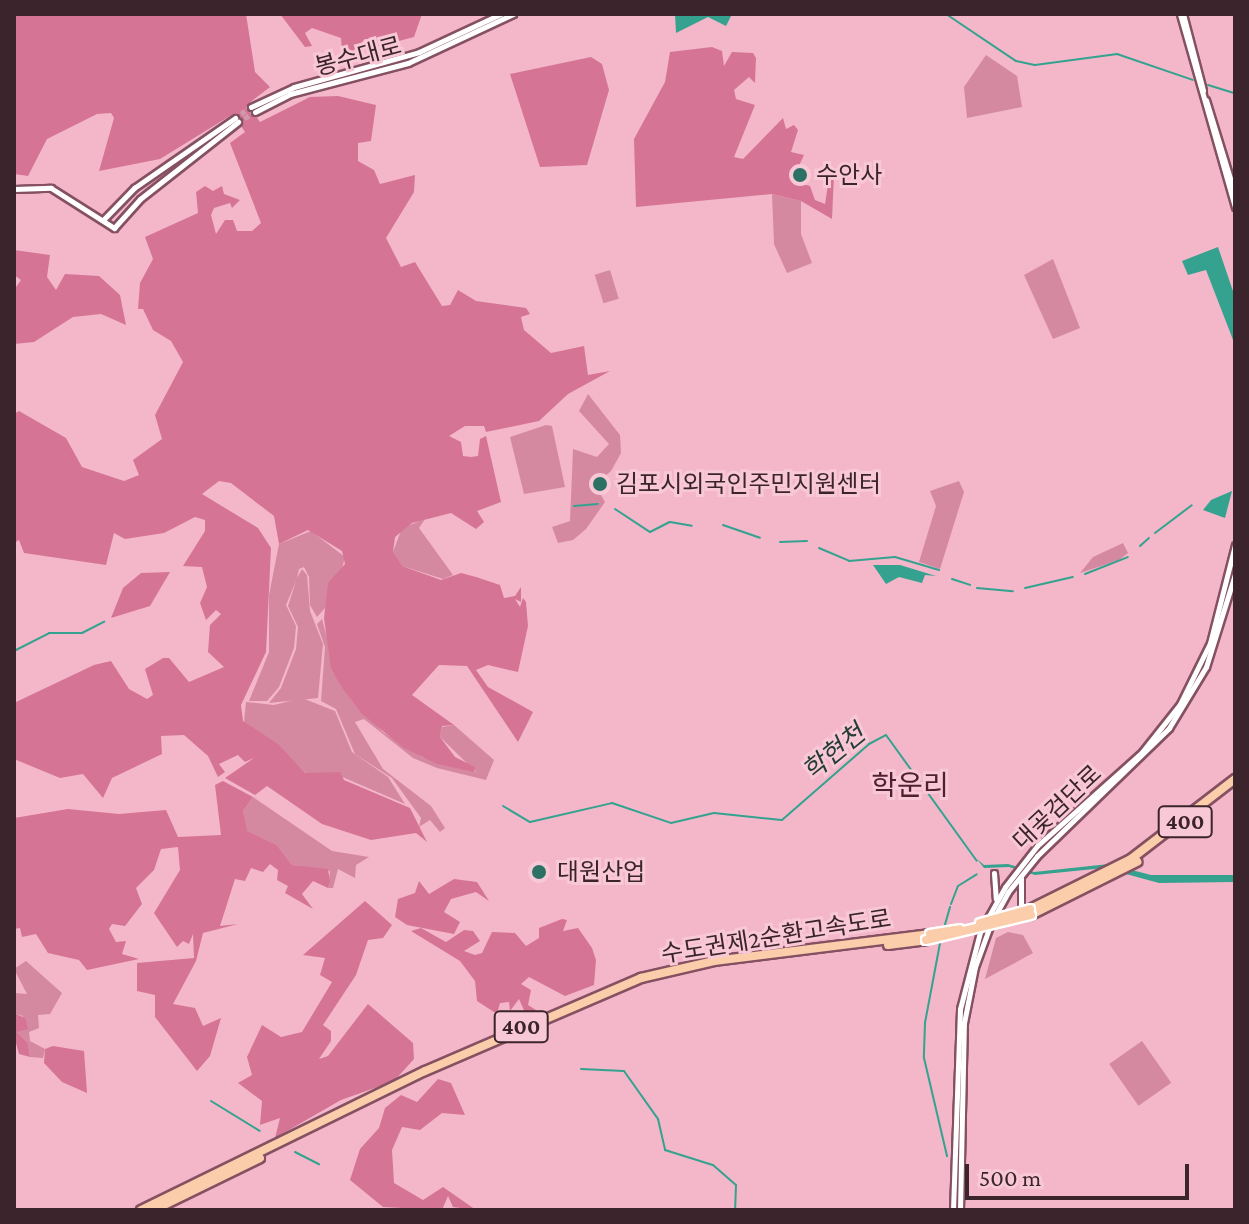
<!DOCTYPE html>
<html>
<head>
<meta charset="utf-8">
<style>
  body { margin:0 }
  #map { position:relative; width:1249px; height:1224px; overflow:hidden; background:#f3b7c9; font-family:"Crimson Pro","Noto Sans KR",serif }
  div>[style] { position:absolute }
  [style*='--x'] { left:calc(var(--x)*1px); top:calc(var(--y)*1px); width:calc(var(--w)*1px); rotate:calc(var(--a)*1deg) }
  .green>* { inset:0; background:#d589a1; transform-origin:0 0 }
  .forest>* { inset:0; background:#d67496 }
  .water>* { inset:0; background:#34a28f }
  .stream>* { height:2px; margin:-1px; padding:0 1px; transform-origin:1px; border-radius:1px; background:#34a28f }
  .secondary-tunnel>* { height:5px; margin-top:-2.5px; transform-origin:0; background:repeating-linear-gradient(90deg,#ce9aaa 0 5px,transparent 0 7.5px) }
  .roads { filter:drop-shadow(2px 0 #855162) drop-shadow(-2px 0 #855162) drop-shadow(0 2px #855162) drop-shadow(0 -2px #855162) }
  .secondary>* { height:5px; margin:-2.5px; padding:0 2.5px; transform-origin:2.5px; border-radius:2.5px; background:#fff }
  .highway>* { height:8px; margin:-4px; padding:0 4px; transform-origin:4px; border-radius:4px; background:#fbcdaa }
  .bridges { filter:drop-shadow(2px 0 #fff) drop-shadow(-2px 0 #fff) drop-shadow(0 2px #fff) drop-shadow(0 -2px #fff) }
  .highway-bridge>* { height:8px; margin:-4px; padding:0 4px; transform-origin:4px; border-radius:4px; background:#fbcdaa }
  .dots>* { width:22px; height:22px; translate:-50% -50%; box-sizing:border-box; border:4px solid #f9c8d6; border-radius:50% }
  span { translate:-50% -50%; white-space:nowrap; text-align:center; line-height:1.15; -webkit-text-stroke:6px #f9c8d6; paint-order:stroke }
  .shield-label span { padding:2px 6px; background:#f9c8d6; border:2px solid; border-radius:6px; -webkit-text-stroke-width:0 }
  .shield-label { font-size:22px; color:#3b242c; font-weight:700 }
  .street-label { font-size:24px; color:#3b242c }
  .poi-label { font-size:24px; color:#3b242c }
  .left { translate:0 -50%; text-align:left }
  .water-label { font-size:26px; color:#243c37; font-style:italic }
  .quarter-label { font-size:28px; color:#4f2031 }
  .frame { position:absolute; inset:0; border:16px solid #3b242c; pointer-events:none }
  .scale { position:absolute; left:965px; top:1164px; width:224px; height:36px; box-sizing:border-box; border:4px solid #3b242c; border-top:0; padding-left:10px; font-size:24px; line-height:28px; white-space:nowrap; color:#3b242c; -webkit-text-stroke:6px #f9c8d6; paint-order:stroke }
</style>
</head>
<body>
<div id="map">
  <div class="green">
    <div style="clip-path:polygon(986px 55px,1017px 76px,1022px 107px,967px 118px,964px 87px)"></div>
    <div style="clip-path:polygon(772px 194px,801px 201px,801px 234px,812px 263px,787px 273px,774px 244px)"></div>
    <div style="clip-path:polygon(1053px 259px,1080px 328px,1053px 339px,1024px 275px)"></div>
    <div style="left:610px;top:270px;width:30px;height:16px;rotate:73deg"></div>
    <div style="clip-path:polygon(588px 394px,620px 435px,621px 453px,611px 471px,595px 485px,605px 502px,586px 529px,573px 540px,558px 543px,552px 527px,570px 521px,573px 449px,597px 457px,609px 444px,579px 411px)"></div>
    <div style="clip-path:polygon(546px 425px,552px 426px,565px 487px,524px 494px,510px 437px)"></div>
    <div style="clip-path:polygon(959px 481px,964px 492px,940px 569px,919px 562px,936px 506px,930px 491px)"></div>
    <div style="clip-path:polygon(425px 519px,419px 528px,453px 575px,443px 579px,399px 565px,393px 552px,402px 528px)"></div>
    <div style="clip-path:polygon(311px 531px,345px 557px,340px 576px,329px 583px,326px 607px,317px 617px,310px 605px,309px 577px,304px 567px,299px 569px,297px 578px,302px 569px,307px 575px,310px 611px,323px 644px,318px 698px,269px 703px,281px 688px,296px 649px,298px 627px,288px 606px,296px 581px,286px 605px,296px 626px,294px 648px,279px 687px,267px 701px,249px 701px,269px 652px,269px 595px,279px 544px)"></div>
    <div style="clip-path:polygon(1123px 543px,1128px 553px,1119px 560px,1080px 573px,1093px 557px)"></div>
    <div style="clip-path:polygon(322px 619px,340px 685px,383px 732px,422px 757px,476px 772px,440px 737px,442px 727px,454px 725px,494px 760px,486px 780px,437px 768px,413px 758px,364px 719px,355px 722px,383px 769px,431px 806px,445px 828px,440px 832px,430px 820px,419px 827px,421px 818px,392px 778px,355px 754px,336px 709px,321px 701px,325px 647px,317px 624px)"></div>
    <div style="clip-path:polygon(302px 698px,335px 711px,352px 752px,388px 777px,405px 804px,333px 773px,308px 775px,244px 722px,246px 702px,274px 705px)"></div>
    <div style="clip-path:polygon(253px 797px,332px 851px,369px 857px,356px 865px,355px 878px,338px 869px,333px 888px,328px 888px,330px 871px,292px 865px,277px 845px,246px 831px,243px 811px)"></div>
    <div style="clip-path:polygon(1008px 932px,1023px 935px,1033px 953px,985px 979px,996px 938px)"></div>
    <div style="clip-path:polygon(26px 961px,62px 993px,50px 1014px,38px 1015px,39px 1028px,29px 1032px,30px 1041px,45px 1049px,43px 1058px,30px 1057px,28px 1043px,17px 1032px,23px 1016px,16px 1014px,14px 993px,27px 994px,14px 969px)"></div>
    <div style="left:1142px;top:1041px;width:51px;height:40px;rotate:55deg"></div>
  </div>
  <div class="forest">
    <div style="clip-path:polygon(14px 14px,246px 14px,255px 72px,270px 87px,248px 104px,260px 122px,310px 97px,338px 96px,376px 105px,371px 141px,358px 143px,358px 161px,374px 170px,380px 184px,415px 175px,414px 192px,386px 238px,401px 267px,415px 262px,442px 306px,450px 305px,458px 290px,476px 301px,526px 308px,530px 314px,521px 317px,524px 330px,551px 353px,584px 346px,588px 375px,610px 371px,568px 394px,539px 421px,486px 432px,484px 426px,465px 426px,449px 436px,461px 442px,463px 456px,471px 457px,478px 456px,480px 439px,486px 436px,501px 502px,477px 511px,484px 522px,476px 529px,451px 513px,412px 523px,395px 537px,393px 552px,402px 566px,441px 580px,461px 573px,476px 577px,500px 585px,504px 598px,515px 596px,521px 587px,521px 602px,515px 599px,520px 607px,523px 598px,526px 602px,528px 626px,518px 672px,488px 665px,476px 670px,488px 687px,533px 712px,518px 742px,467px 666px,439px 665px,412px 695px,454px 725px,442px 726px,440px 737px,455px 757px,475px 767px,474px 772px,437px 764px,404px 748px,362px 714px,340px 685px,331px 668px,324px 618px,328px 583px,345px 564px,342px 551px,308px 530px,279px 544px,274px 516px,231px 483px,219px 481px,202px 494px,258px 528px,271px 548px,266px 652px,241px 705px,243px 721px,278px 744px,305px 773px,340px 772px,344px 780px,410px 808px,427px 842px,416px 833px,371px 840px,322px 824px,267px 786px,255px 795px,225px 778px,254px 758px,245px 762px,238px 755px,219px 764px,225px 772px,218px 777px,208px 756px,184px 735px,161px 736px,162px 754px,112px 778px,103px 798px,83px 774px,60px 778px,14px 759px,16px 702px,94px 665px,111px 661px,129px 689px,147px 699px,153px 695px,145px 669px,163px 658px,169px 658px,189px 682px,224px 667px,208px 652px,210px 625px,221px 614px,216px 610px,206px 620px,200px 603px,207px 587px,202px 567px,183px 566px,205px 531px,205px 520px,195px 517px,164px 533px,125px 539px,114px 533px,106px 565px,24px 553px,19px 540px,14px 543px,14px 414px,19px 411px,66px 438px,82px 467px,124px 481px,139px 475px,133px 460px,162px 439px,155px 415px,183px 362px,171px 341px,153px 330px,143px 309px,138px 309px,140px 283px,153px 259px,145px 237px,198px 213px,196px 192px,205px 186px,213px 191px,222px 186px,224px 194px,240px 200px,232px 208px,230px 203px,214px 208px,211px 215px,216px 234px,225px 220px,233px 220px,237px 231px,252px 231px,261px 223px,230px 143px,245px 132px,233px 114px,160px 159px,99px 171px,114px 118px,111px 113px,97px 114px,47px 139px,28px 176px,14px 174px)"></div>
    <div style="clip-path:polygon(280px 14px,376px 15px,422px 14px,414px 37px,376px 47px,365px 39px,352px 52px,342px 50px,341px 38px,312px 28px,305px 33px,312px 46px,305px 47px)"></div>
    <div style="clip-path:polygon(712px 47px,722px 51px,724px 66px,732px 52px,753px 53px,756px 58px,755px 83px,749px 77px,734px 90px,736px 99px,755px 105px,734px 157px,743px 159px,783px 118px,786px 129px,794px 125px,798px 130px,791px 152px,804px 155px,792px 181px,810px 186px,815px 200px,825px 204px,830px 172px,834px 174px,832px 219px,801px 201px,772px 194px,636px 207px,634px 139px,665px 82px,670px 52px)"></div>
    <div style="clip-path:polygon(591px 57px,602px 64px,609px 90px,587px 165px,540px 167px,510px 74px)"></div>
    <div style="clip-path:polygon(14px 250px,50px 255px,47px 277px,56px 290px,65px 274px,99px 276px,120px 295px,126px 325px,101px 314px,73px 317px,34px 342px,14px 344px,14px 290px,21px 280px,14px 275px)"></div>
    <div style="clip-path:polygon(170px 572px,150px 606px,111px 618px,123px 588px,141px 573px)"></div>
    <div style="clip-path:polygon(223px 781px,253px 797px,243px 811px,247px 831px,277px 845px,292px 865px,328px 869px,330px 881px,328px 888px,313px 881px,302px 894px,313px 909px,285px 893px,288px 886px,277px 880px,278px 870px,270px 864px,263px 872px,251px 868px,245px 881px,235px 879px,220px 926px,238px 924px,203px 933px,196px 961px,173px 1004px,195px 1008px,203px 1026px,221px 1018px,210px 1056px,197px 1071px,155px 1017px,155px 995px,137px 991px,137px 963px,194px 958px,193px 934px,189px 944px,183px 941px,177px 947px,154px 913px,180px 870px,178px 847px,161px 849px,154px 870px,136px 888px,142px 904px,125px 926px,112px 924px,109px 929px,116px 942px,126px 941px,122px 954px,139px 959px,87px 970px,79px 960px,48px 953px,36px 934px,22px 937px,20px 928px,14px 929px,14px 818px,68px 809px,119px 814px,166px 810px,178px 837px,221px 835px,215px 785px)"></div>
    <div style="clip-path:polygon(454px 879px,477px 882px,489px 901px,476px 892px,451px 899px,444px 912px,460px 922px,454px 934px,407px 925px,395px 917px,398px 899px,415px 893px,419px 881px,429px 894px)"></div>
    <div style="clip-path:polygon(365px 901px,392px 925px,383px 938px,368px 940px,356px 975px,323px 1025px,331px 1031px,331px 1041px,319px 1059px,328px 1056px,368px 1004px,413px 1043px,414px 1059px,394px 1081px,341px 1100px,275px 1138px,280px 1118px,260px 1125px,262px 1101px,238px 1083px,252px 1075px,247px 1057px,262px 1025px,281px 1037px,302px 1032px,332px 982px,320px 975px,325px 958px,303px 955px)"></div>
    <div style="clip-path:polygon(562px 919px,567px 920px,563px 931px,578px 928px,592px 948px,596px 960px,594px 985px,565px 996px,529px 977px,521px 984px,531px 990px,528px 1005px,536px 1010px,526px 1015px,519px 999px,510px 1011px,509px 1002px,500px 1003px,497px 1014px,477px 1001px,475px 981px,460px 961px,411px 931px,421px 928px,446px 942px,464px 930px,473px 931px,480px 941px,464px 951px,475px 955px,482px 953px,492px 932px,515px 933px,526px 946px,539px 938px,539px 928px)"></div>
    <div style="clip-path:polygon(14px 1001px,16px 1014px,25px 1018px,28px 1029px,17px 1032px,28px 1043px,30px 1057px,19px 1054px,16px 1043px)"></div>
    <div style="clip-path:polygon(53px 1046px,84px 1051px,87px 1093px,62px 1082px,44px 1063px,45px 1049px)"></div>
    <div style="clip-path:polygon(438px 1079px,451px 1083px,465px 1115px,442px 1113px,420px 1130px,402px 1127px,392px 1150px,394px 1183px,423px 1200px,443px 1187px,476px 1210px,453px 1207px,448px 1196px,442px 1210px,383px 1207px,350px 1180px,360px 1149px,379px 1128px,385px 1108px,401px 1095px,417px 1102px)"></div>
  </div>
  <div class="water">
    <div style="clip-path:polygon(675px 14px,732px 14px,726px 26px,708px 17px,676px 33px)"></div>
    <div style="clip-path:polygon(1218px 247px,1235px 297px,1235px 345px,1206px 270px,1188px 275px,1182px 261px)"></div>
    <div style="clip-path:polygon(1232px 491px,1225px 518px,1203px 510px,1211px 500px)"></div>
    <div style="clip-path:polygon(873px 565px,900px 565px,936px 576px,925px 575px,922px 583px,899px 577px,886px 584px)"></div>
    <div style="clip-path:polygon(977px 859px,984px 865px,1008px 864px,1034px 872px,1109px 864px,1151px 875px,1235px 875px,1235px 882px,1159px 883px,1104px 868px,1035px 875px,1009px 867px,984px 868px)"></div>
  </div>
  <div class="stream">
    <div style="--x:946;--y:14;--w:84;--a:33.9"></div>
    <div style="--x:1016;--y:61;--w:19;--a:12"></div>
    <div style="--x:1035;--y:65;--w:83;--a:-7.6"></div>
    <div style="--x:1117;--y:54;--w:80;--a:18.9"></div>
    <div style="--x:1208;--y:85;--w:28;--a:17"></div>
    <div style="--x:574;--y:506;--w:24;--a:-5"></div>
    <div style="--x:615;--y:509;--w:42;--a:33.3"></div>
    <div style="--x:650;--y:532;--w:22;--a:-27"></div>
    <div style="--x:670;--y:522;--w:22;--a:10"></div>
    <div style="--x:723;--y:525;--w:39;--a:19"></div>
    <div style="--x:1155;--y:533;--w:46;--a:-37.1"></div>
    <div style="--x:780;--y:542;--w:27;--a:-2"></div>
    <div style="--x:1140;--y:546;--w:12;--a:-42"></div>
    <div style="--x:819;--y:548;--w:33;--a:23"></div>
    <div style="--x:849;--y:561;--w:46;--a:-5"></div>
    <div style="--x:895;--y:557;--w:46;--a:16.5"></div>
    <div style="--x:1085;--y:574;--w:46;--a:-21.6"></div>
    <div style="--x:952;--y:579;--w:19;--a:18"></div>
    <div style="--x:977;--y:588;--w:36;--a:5"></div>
    <div style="--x:1025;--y:588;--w:49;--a:-12.9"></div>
    <div style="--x:14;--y:651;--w:39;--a:-27"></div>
    <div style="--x:49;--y:633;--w:33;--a:0"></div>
    <div style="--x:82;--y:633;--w:25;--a:-27"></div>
    <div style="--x:503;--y:806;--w:31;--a:31"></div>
    <div style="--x:530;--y:822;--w:84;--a:-13"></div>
    <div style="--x:612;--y:803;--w:62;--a:18.7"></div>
    <div style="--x:671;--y:823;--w:44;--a:-13.1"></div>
    <div style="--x:714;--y:813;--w:68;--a:5.9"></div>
    <div style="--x:782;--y:820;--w:116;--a:-41.1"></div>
    <div style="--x:869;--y:744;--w:19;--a:-28"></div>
    <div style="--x:886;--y:735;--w:155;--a:54.2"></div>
    <div style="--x:951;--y:904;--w:19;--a:-69"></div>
    <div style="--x:958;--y:886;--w:22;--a:-32"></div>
    <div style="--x:944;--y:928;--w:22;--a:-74"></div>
    <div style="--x:941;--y:938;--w:86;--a:100.7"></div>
    <div style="--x:925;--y:1023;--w:35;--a:92"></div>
    <div style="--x:924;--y:1058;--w:101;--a:76.8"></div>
    <div style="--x:581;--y:1069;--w:43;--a:2.7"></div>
    <div style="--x:624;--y:1071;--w:59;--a:54.7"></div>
    <div style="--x:658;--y:1119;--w:32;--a:77"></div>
    <div style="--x:665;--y:1150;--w:50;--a:17.4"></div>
    <div style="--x:713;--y:1165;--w:30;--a:41"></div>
    <div style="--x:736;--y:1185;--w:25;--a:92"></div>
    <div style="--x:211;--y:1101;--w:57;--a:31.5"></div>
    <div style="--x:295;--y:1152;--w:27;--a:27"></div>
  </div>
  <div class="secondary-tunnel">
    <div style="--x:235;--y:118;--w:19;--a:-35"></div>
    <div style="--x:238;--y:122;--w:20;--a:-30"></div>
  </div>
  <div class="roads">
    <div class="secondary">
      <div style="--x:1180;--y:14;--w:201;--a:74.1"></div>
      <div style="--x:1183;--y:14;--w:79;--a:75.3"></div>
      <div style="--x:1206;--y:100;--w:98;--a:72.9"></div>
      <div style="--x:251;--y:107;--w:47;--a:-24.9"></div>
      <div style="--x:294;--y:87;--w:130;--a:-15.6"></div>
      <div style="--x:419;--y:52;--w:90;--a:-24.9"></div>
      <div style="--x:255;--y:112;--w:39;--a:-27"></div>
      <div style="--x:290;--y:94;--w:122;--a:-14.7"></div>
      <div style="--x:408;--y:63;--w:116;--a:-25"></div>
      <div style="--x:14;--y:189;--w:37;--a:-2"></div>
      <div style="--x:51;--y:188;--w:75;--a:32.4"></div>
      <div style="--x:114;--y:228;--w:39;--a:-48"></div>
      <div style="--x:140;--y:199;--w:125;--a:-38.2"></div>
      <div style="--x:103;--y:220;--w:45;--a:-45.9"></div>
      <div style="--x:134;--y:188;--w:123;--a:-34.7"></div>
      <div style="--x:994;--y:873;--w:26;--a:86"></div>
      <div style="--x:1021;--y:908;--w:30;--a:-90"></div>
      <div style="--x:953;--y:1210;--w:201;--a:-88"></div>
      <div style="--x:960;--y:1009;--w:80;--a:-75.4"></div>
      <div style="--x:980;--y:932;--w:51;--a:-60.9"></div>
      <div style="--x:1005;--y:887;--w:52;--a:-52"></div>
      <div style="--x:1037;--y:846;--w:141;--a:-41.8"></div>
      <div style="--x:1142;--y:752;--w:61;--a:-51.6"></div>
      <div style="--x:1180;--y:704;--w:68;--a:-63.8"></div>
      <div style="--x:1210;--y:643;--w:101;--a:-75.7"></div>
      <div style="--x:960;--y:1210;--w:187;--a:-88.8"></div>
      <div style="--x:964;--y:1023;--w:57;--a:-78.9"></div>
      <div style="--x:975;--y:967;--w:47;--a:-70"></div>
      <div style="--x:991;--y:923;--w:35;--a:-61"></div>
      <div style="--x:1008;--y:892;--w:46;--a:-51.1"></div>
      <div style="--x:1037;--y:856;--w:184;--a:-44.1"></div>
      <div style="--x:1169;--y:728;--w:71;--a:-58.8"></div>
      <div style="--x:1206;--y:667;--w:97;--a:-72.7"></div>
    </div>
    <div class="highway">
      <div style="--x:1030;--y:909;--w:113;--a:-26.3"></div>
      <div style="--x:1131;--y:859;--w:131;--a:-37.6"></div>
      <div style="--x:1031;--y:915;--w:119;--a:-26.6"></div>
      <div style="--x:888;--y:945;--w:38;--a:-7"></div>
      <div style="--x:141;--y:1210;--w:316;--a:-26.1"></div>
      <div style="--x:425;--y:1071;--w:235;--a:-23.3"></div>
      <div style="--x:641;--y:978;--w:75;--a:-13.1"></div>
      <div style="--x:714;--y:961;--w:218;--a:-7.1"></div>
      <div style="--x:154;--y:1210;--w:118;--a:-26.1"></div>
    </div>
  </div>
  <div class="bridges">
    <div class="highway-bridge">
      <div style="--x:980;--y:923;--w:52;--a:-15.6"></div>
      <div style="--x:930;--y:934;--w:30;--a:-9"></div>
      <div style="--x:926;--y:940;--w:108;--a:-13.4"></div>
    </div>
  </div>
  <div class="dots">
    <div style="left:800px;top:175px;background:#2c7164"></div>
    <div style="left:600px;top:484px;background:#2c7164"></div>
    <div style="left:539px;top:872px;background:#2c7164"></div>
  </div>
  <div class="shield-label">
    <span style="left:1185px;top:822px">400</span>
    <span style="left:521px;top:1027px">400</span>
  </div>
  <div class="street-label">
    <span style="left:358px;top:56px;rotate:-15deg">봉수대로</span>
    <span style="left:1057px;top:807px;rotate:-43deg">대곶검단로</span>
    <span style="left:776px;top:936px;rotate:-9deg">수도권제2순환고속도로</span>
  </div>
  <div class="poi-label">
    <span class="left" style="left:816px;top:175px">수안사</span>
    <span class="left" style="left:616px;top:484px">김포시외국인주민지원센터</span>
    <span class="left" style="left:557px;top:872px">대원산업</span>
  </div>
  <div class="water-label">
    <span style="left:834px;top:753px;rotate:-39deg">학현천</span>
  </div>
  <div class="quarter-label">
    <span style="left:910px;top:786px">학운리</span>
  </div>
  <div class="frame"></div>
  <div class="scale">500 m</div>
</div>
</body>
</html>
